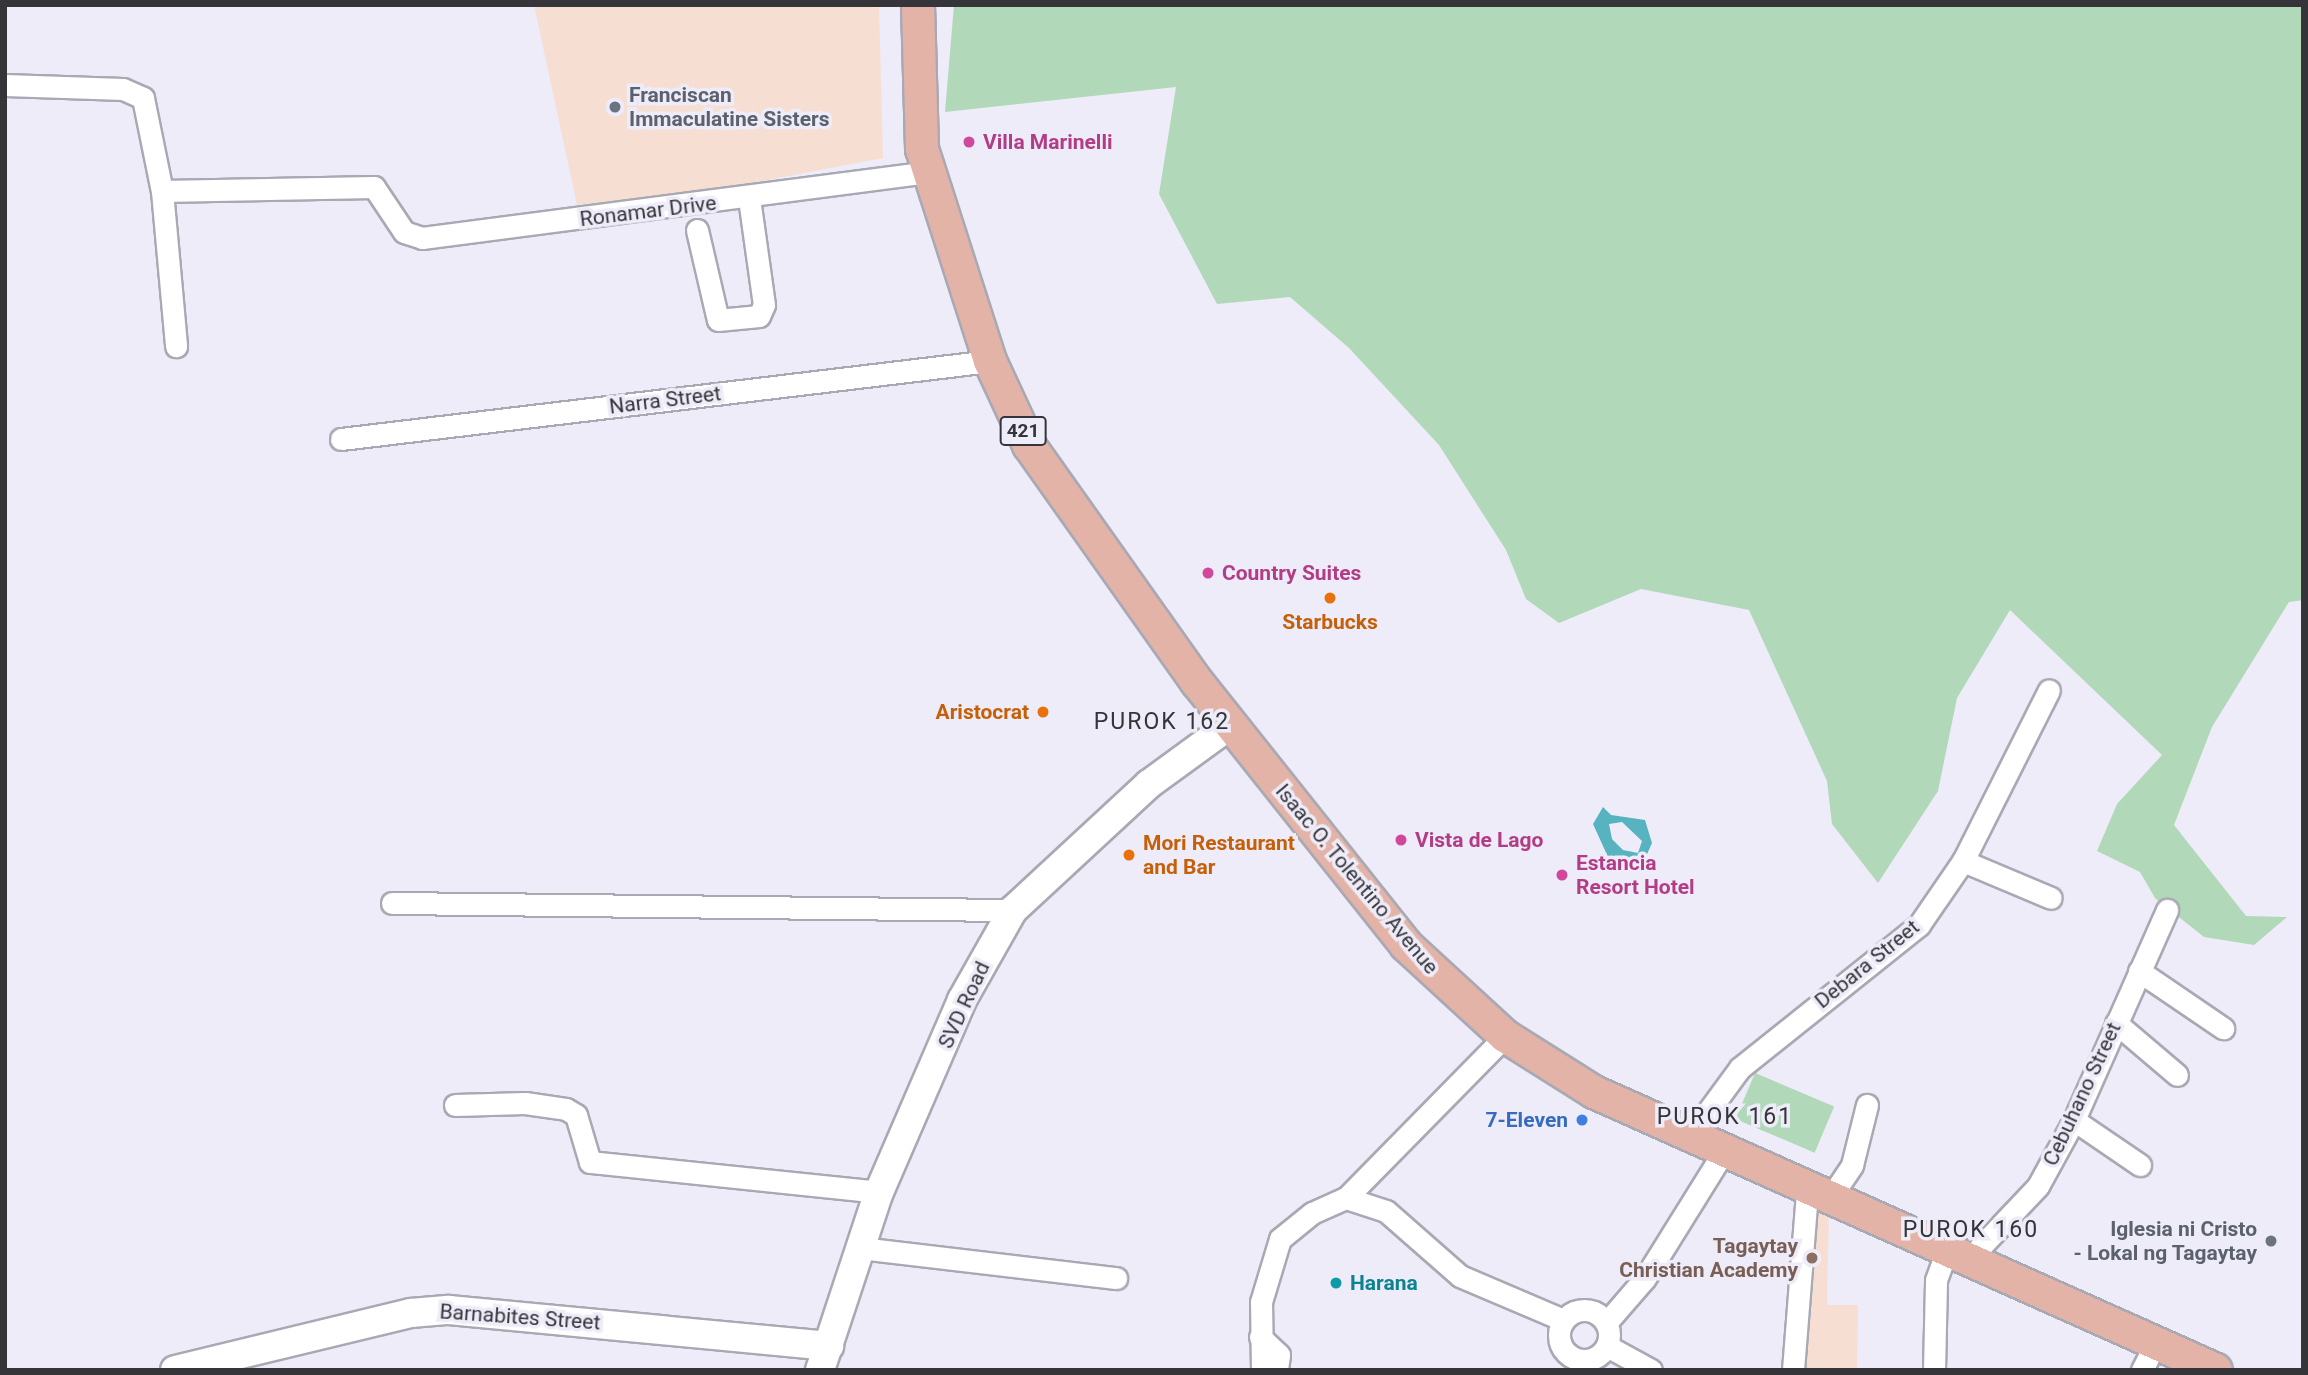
<!DOCTYPE html>
<html>
<head>
<meta charset="utf-8">
<style>
  body { margin:0 }
  #map { position:relative; width:2308px; height:1375px; overflow:hidden; background:#edecf8; font-family:Roboto,sans-serif }
  div>[style] { position:absolute }
  [style*='--x'] { left:calc(var(--x)*1px); top:calc(var(--y)*1px); width:calc(var(--w)*1px); rotate:calc(var(--a)*1deg) }
  .education>* { inset:0; background:#f6ded3 }
  .green>* { inset:0; background:#b2d8ba; transform-origin:0 0 }
  .water>* { inset:0; background:#56b3bf }
  .roads { filter:drop-shadow(2px 0 #a9a9b4) drop-shadow(-2px 0 #a9a9b4) drop-shadow(0 2px #a9a9b4) drop-shadow(0 -2px #a9a9b4) }
  .street>* { height:21px; margin:-10.5px; padding:0 10.5px; transform-origin:10.5px; border-radius:10.5px; background:#fff }
  .street>.ring { margin:-10.5px; padding:0; box-sizing:content-box; background:none; border:21px solid #fff; border-radius:50% }
  .secondary>* { height:28px; margin:-14px; padding:0 14px; transform-origin:14px; border-radius:14px; background:#fff }
  .primary>* { height:32px; margin:-16px; padding:0 16px; transform-origin:16px; border-radius:16px; background:#e4b3a7 }
  .dots>* { width:19px; height:19px; translate:-50% -50%; box-sizing:border-box; border:4px solid #edecf8; border-radius:50% }
  span { translate:-50% -50%; white-space:nowrap; text-align:center; line-height:1.15; -webkit-text-stroke:7px #edecf8; paint-order:stroke }
  .shield-label span { padding:2px 5px; background:#edecf8; border:2px solid; border-radius:5px; -webkit-text-stroke-width:0 }
  .shield-label { font-size:19px; color:#353439; font-weight:700 }
  .worship-label { font-size:21px; color:#5b616d; font-weight:700 }
  .left { translate:0 -50%; text-align:left }
  .right { translate:-100% -50%; text-align:right }
  .hotel-label { font-size:21px; color:#b23c85; font-weight:700 }
  .street-label { font-size:21px; color:#353439 }
  .food-label { font-size:21px; color:#c56008; font-weight:700 }
  .shop-label { font-size:21px; color:#366cbe; font-weight:700 }
  .education-label { font-size:21px; color:#785e54; font-weight:700 }
  .culture-label { font-size:21px; color:#0d838f; font-weight:700 }
  .neighbourhood-label { font-size:23px; color:#353439; letter-spacing:2px }
  .frame { position:absolute; inset:0; border:7px solid #353439; pointer-events:none }
</style>
</head>
<body>
<div id="map">
  <div class="education">
    <div style="clip-path:polygon(534px 5px,879px 5px,883px 158px,714px 190px,577px 205px)"></div>
    <div style="clip-path:polygon(1799px 1196px,1829px 1210px,1827px 1305px,1858px 1305px,1857px 1370px,1792px 1370px)"></div>
  </div>
  <div class="green">
    <div style="clip-path:polygon(954px 5px,2303px 5px,2303px 600px,2289px 602px,2212px 727px,2174px 825px,2246px 916px,2287px 917px,2254px 945px,2204px 937px,2155px 898px,2140px 872px,2097px 851px,2117px 804px,2162px 755px,2010px 610px,1957px 698px,1938px 791px,1878px 883px,1832px 824px,1827px 781px,1749px 610px,1641px 589px,1559px 623px,1526px 599px,1506px 550px,1439px 445px,1349px 348px,1290px 297px,1217px 304px,1159px 194px,1176px 87px,945px 112px)"></div>
    <div style="left:1755px;top:1073px;width:86px;height:50px;rotate:23deg"></div>
  </div>
  <div class="water">
    <div style="clip-path:polygon(evenodd,1603px 807px,1611px 815px,1645px 820px,1652px 843px,1644px 861px,1608px 857px,1593px 824px,1603px 807px,1622px 822px,1642px 841px,1638px 853px,1623px 850px,1612px 839px,1609px 824px,1622px 822px)"></div>
  </div>
  <div class="roads">
    <div class="street">
      <div style="--x:5;--y:85;--w:118;--a:1.9"></div>
      <div style="--x:123;--y:89;--w:22;--a:24"></div>
      <div style="--x:143;--y:98;--w:95;--a:78.5"></div>
      <div style="--x:162;--y:191;--w:156;--a:84.8"></div>
      <div style="--x:162;--y:191;--w:212;--a:-1.1"></div>
      <div style="--x:374;--y:187;--w:54;--a:56.3"></div>
      <div style="--x:404;--y:232;--w:19;--a:18"></div>
      <div style="--x:422;--y:238;--w:510;--a:-7.43"></div>
      <div style="--x:697;--y:230;--w:92;--a:76.9"></div>
      <div style="--x:718;--y:320;--w:41;--a:-5.6"></div>
      <div style="--x:759;--y:316;--w:12;--a:-66"></div>
      <div style="--x:764;--y:305;--w:108;--a:-98"></div>
      <div style="--x:341;--y:439;--w:654;--a:-6.85"></div>
      <div style="--x:1963;--y:861;--w:95;--a:22.8"></div>
      <div style="--x:392;--y:903;--w:621;--a:0.65"></div>
      <div style="--x:2139;--y:971;--w:102;--a:34.2"></div>
      <div style="--x:2116;--y:1023;--w:80;--a:40.4"></div>
      <div style="--x:455;--y:1105;--w:70;--a:-1.6"></div>
      <div style="--x:525;--y:1103;--w:41;--a:8.3"></div>
      <div style="--x:566;--y:1109;--w:12;--a:31"></div>
      <div style="--x:576;--y:1115;--w:49;--a:73.4"></div>
      <div style="--x:590;--y:1162;--w:291;--a:5.9"></div>
      <div style="--x:2074;--y:1120;--w:80;--a:34.3"></div>
      <div style="--x:1690;--y:1136;--w:84;--a:-53.7"></div>
      <div style="--x:1740;--y:1068;--w:229;--a:-38.6"></div>
      <div style="--x:1919;--y:925;--w:78;--a:-55.5"></div>
      <div style="--x:1963;--y:861;--w:191;--a:-63.3"></div>
      <div style="--x:1346;--y:1198;--w:42;--a:18"></div>
      <div style="--x:1386;--y:1211;--w:98;--a:41.3"></div>
      <div style="--x:1460;--y:1276;--w:112;--a:23.1"></div>
      <div style="--x:1830;--y:1198;--w:40;--a:-56"></div>
      <div style="--x:1852;--y:1165;--w:62;--a:-76"></div>
      <div style="--x:860;--y:1248;--w:258;--a:6.7"></div>
      <div style="--x:1969;--y:1259;--w:100;--a:-46.6"></div>
      <div style="--x:2038;--y:1186;--w:75;--a:-61.4"></div>
      <div style="--x:2074;--y:1120;--w:230;--a:-66.1"></div>
      <div class="ring" style="left:1559px;top:1310px;width:29px;height:29px"></div>
      <div style="--x:1607;--y:1322;--w:58;--a:-49.2"></div>
      <div style="--x:1645;--y:1278;--w:150;--a:-58.1"></div>
      <div style="--x:1260;--y:1337;--w:26;--a:43"></div>
      <div style="--x:1279;--y:1355;--w:15;--a:98"></div>
      <div style="--x:1607;--y:1346;--w:50;--a:28.6"></div>
      <div style="--x:1262;--y:1370;--w:68;--a:-90.8"></div>
      <div style="--x:1261;--y:1302;--w:66;--a:-73.2"></div>
      <div style="--x:1280;--y:1239;--w:41;--a:-39.1"></div>
      <div style="--x:1312;--y:1213;--w:37;--a:-24"></div>
      <div style="--x:1346;--y:1198;--w:227;--a:-45.5"></div>
      <div style="--x:1793;--y:1370;--w:178;--a:-85.5"></div>
      <div style="--x:1807;--y:1193;--w:8;--a:-120"></div>
      <div style="--x:1934;--y:1370;--w:90;--a:-88.7"></div>
      <div style="--x:1936;--y:1280;--w:32;--a:-70"></div>
      <div style="--x:2142;--y:1370;--w:30;--a:-63"></div>
    </div>
    <div class="secondary">
      <div style="--x:175;--y:1370;--w:243;--a:-13.6"></div>
      <div style="--x:411;--y:1313;--w:38;--a:-5"></div>
      <div style="--x:449;--y:1310;--w:382;--a:5.4"></div>
      <div style="--x:820;--y:1370;--w:188;--a:-71.7"></div>
      <div style="--x:879;--y:1192;--w:209;--a:-66.6"></div>
      <div style="--x:962;--y:1000;--w:103;--a:-60.5"></div>
      <div style="--x:1013;--y:910;--w:185;--a:-42.8"></div>
      <div style="--x:1149;--y:784;--w:100;--a:-36.1"></div>
    </div>
    <div class="primary">
      <div style="--x:918;--y:5;--w:144;--a:88.4"></div>
      <div style="--x:922;--y:149;--w:223;--a:72.2"></div>
      <div style="--x:990;--y:361;--w:93;--a:65.1"></div>
      <div style="--x:1029;--y:445;--w:291;--a:54.7"></div>
      <div style="--x:1197;--y:682;--w:336;--a:51.5"></div>
      <div style="--x:1406;--y:945;--w:134;--a:42.6"></div>
      <div style="--x:1505;--y:1036;--w:105;--a:32.2"></div>
      <div style="--x:1594;--y:1092;--w:681;--a:24.08"></div>
    </div>
  </div>
  <div class="dots">
    <div style="left:615px;top:107px;background:#6b7280"></div>
    <div style="left:969px;top:142px;background:#d1479c"></div>
    <div style="left:1208px;top:573px;background:#d1479c"></div>
    <div style="left:1330px;top:598px;background:#e8710a"></div>
    <div style="left:1043px;top:712px;background:#e8710a"></div>
    <div style="left:1401px;top:840px;background:#d1479c"></div>
    <div style="left:1129px;top:855px;background:#e8710a"></div>
    <div style="left:1562px;top:875px;background:#d1479c"></div>
    <div style="left:1582px;top:1120px;background:#3f7fe0"></div>
    <div style="left:2271px;top:1241px;background:#6b7280"></div>
    <div style="left:1812px;top:1258px;background:#8d6e63"></div>
    <div style="left:1336px;top:1283px;background:#0f9aa8"></div>
  </div>
  <div class="shield-label">
    <span style="left:1023px;top:431px">421</span>
  </div>
  <div class="worship-label">
    <span class="left" style="left:629px;top:107px">Franciscan<br>Immaculatine Sisters</span>
    <span class="right" style="left:2257px;top:1241px">Iglesia ni Cristo<br>- Lokal ng Tagaytay</span>
  </div>
  <div class="hotel-label">
    <span class="left" style="left:983px;top:142px">Villa Marinelli</span>
    <span class="left" style="left:1222px;top:573px">Country Suites</span>
    <span class="left" style="left:1415px;top:840px">Vista de Lago</span>
    <span class="left" style="left:1576px;top:875px">Estancia<br>Resort Hotel</span>
  </div>
  <div class="street-label">
    <span style="left:648px;top:211px;rotate:-7deg">Ronamar Drive</span>
    <span style="left:665px;top:400px;rotate:-7deg">Narra Street</span>
    <span style="left:1357px;top:879px;rotate:50deg">Isaac O. Tolentino Avenue</span>
    <span style="left:1867px;top:964px;rotate:-39deg">Debara Street</span>
    <span style="left:964px;top:1005px;rotate:-65deg">SVD Road</span>
    <span style="left:2082px;top:1094px;rotate:-65deg">Cebuhano Street</span>
    <span style="left:520px;top:1317px;rotate:4deg">Barnabites Street</span>
  </div>
  <div class="food-label">
    <span style="left:1330px;top:622px">Starbucks</span>
    <span class="right" style="left:1029px;top:712px">Aristocrat</span>
    <span class="left" style="left:1143px;top:855px">Mori Restaurant<br>and Bar</span>
  </div>
  <div class="shop-label">
    <span class="right" style="left:1568px;top:1120px">7-Eleven</span>
  </div>
  <div class="education-label">
    <span class="right" style="left:1798px;top:1258px">Tagaytay<br>Christian Academy</span>
  </div>
  <div class="culture-label">
    <span class="left" style="left:1350px;top:1283px">Harana</span>
  </div>
  <div class="neighbourhood-label">
    <span style="left:1162px;top:722px">PUROK 162</span>
    <span style="left:1725px;top:1117px">PUROK 161</span>
    <span style="left:1971px;top:1230px">PUROK 160</span>
  </div>
  <div class="frame"></div>
</div>
</body>
</html>
